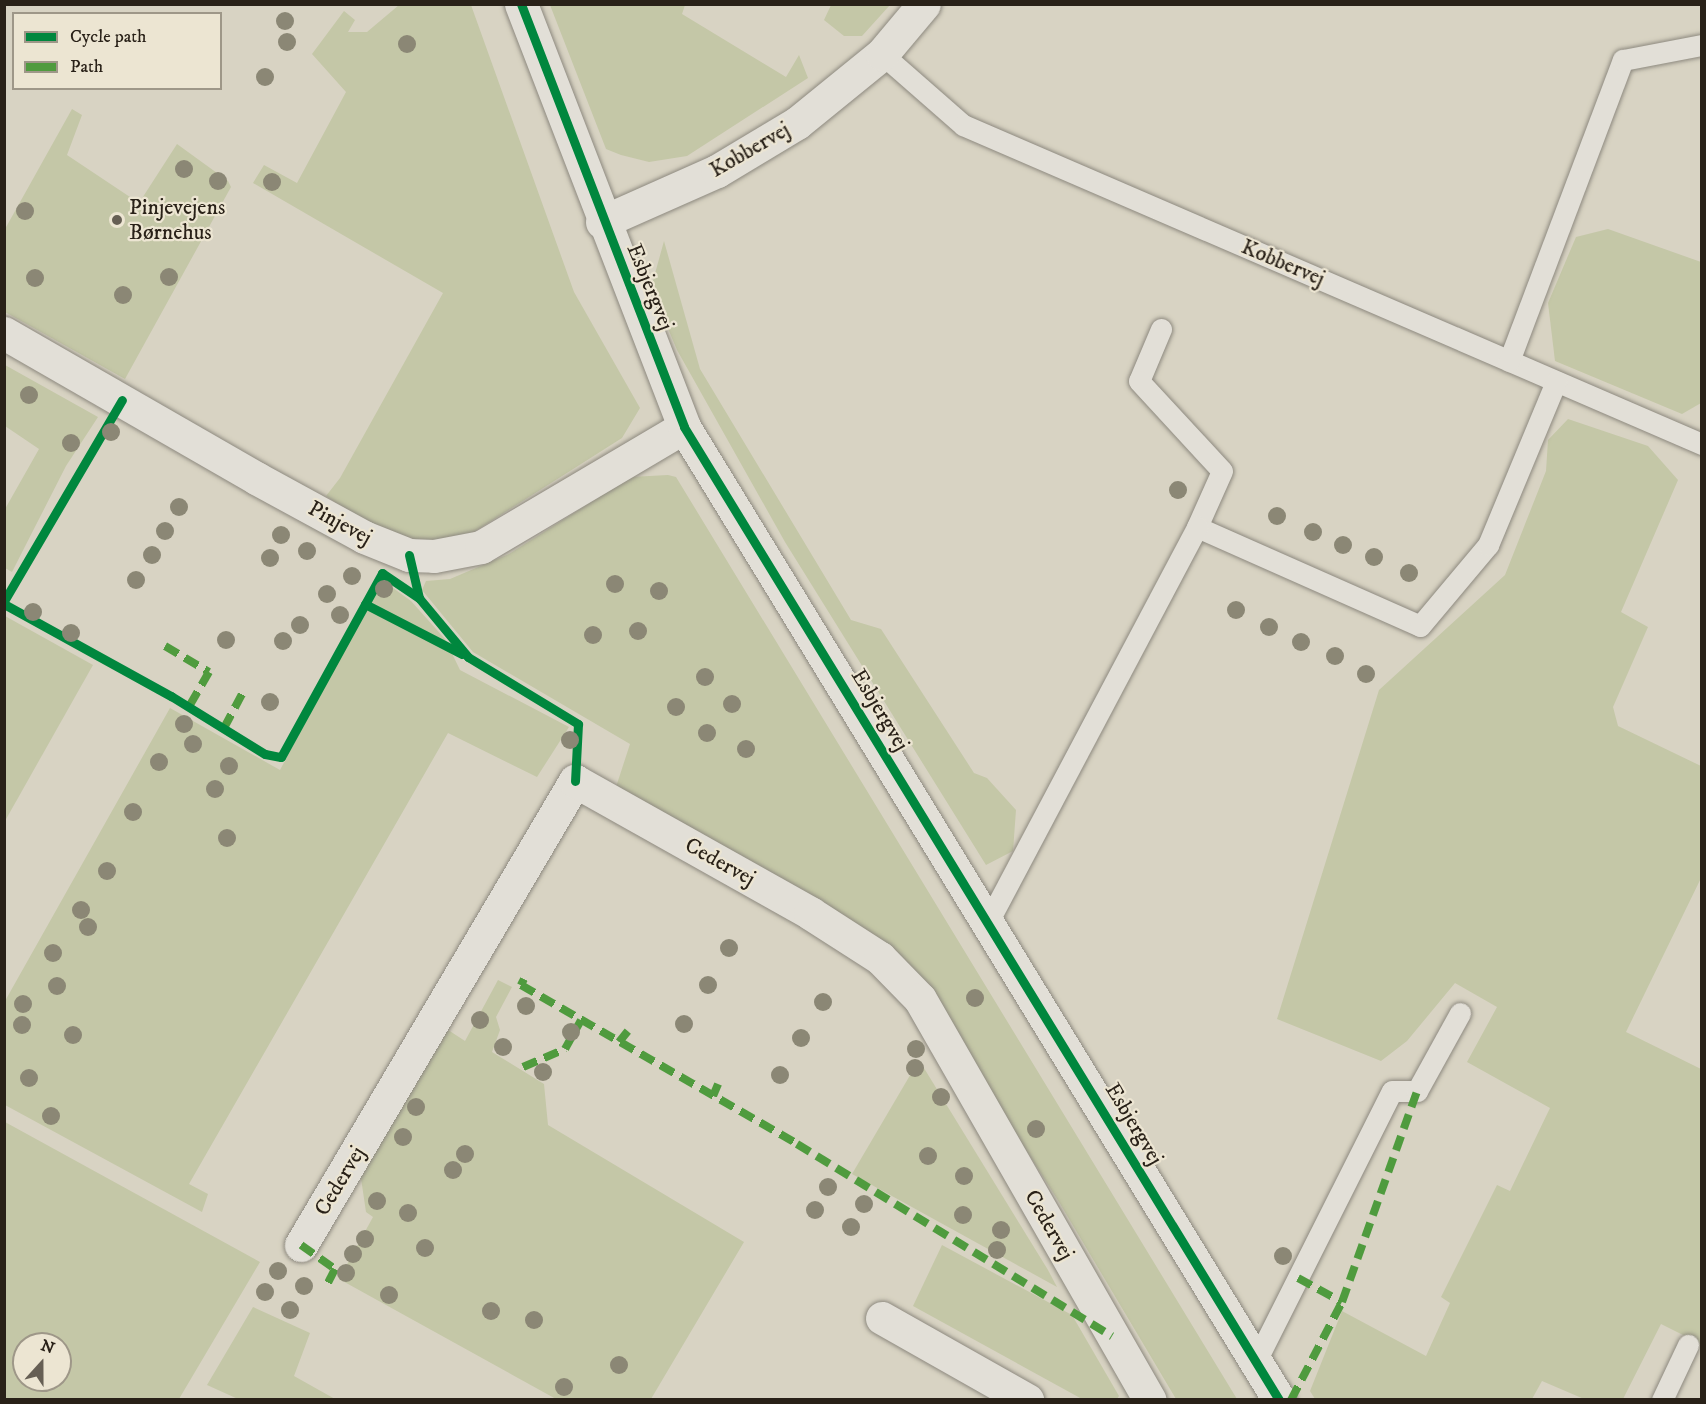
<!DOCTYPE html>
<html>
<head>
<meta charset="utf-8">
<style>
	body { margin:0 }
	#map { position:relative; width:1706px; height:1404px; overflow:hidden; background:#d8d3c3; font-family:"IM FELL DW Pica",serif }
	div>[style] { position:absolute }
	.green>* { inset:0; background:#c4c7a7 }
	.roads { filter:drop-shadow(0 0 2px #8d897f) drop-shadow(0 0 2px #8d897f) }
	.lane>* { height:21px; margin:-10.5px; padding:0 10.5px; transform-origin:10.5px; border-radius:10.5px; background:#e2dfd7 }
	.street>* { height:33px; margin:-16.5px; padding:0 16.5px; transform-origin:16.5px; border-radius:16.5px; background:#e2dfd7 }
	.secondary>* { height:33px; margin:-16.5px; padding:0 16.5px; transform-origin:16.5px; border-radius:16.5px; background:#e2dfd7 }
	.quiet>* { height:8px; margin-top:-4px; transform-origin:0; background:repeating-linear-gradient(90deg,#4f9b3e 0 15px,transparent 0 23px) }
	.cycleway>* { height:9px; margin:-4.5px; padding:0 4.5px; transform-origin:4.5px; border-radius:4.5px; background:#00873e }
	.trees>* { width:18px; height:18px; margin:-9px; border-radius:50%; background:#8b8775 }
	.dots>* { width:16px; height:16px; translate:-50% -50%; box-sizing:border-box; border:3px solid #ece5d2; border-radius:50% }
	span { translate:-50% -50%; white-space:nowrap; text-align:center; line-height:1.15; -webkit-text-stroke:4.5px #ece5d2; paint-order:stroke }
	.street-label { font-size:22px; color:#292118 }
	.poi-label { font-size:22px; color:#292118 }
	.left { translate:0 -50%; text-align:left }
	.frame { position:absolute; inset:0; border:6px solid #292118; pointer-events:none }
	.legend { position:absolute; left:12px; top:12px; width:210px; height:78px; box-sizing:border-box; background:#ece5d2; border:2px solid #9e9788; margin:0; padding:8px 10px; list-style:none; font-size:18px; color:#292118 }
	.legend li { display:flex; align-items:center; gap:12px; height:30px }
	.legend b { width:30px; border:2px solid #9e9788 }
	.north { position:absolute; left:12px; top:1332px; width:60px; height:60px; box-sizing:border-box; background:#ece5d2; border:2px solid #9e9788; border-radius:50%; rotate:21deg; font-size:16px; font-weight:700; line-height:24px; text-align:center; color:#292118 }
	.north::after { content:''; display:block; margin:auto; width:21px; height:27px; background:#665f54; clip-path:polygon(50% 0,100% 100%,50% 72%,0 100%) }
</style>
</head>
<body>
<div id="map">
	<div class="green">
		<i style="clip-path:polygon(399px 5px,471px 5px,574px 292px,640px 408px,622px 438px,466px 537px,422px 544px,363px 521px,326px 496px,340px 478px,443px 293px,253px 183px,264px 165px,297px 183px,346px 92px,312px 54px,344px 11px,355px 20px,348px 32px,367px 32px)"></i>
		<i style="clip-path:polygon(550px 5px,685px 5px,682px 14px,786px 77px,799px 55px,808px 78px,687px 156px,649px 162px,621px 155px,606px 149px)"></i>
		<i style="clip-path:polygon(831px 5px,831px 4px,890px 5px,862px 36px,844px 36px,824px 20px)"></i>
		<i style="clip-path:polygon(72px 109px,82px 115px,67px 155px,139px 203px,177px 144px,228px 181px,231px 187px,125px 379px,5px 312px,5px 229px)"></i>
		<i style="clip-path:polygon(1608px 229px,1701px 262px,1701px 403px,1682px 414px,1555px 361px,1548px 303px,1576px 237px)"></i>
		<i style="clip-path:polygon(664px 241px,700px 369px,851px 620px,881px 629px,974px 773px,987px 778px,1016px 810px,1013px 851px,986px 865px,785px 542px,677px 350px,651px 288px)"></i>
		<i style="clip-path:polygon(5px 365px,98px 417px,66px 466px,12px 572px,5px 568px,5px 509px,39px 449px,5px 426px)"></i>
		<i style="clip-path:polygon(1568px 419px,1648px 446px,1678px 480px,1621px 612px,1648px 627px,1613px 707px,1618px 726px,1701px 766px,1702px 876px,1626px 1032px,1701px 1069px,1701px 1344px,1661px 1324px,1623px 1399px,1584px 1399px,1542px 1381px,1532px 1399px,1315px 1399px,1310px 1391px,1342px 1311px,1426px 1356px,1450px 1303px,1441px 1297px,1497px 1185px,1510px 1191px,1550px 1108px,1467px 1062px,1497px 1007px,1455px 983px,1407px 1041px,1381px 1061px,1277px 1019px,1379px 690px,1505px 575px,1546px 471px,1548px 440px)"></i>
		<i style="clip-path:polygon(668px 475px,676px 477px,1237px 1399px,1176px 1399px,1059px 1202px,917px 978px,616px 787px,630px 744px,473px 652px,422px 590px,426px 581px,450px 579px,509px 554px,631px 477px)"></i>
		<i style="clip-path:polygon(382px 580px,411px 601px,445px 639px,460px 670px,569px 727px,537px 777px,448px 733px,189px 1184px,208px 1194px,202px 1212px,5px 1105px,5px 1001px,170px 708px,280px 770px)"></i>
		<i style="clip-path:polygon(5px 616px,93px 665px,5px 821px,4px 617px)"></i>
		<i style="clip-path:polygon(498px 980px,512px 987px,496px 1017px,500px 1030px,492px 1052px,544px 1084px,548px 1125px,744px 1242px,651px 1399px,556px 1399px,339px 1279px,373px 1217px,366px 1212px,359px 1165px,439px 1024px,465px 1041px)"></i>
		<i style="clip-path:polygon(919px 1060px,1048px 1270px,1057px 1287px,852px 1174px)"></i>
		<i style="clip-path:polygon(evenodd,5px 1122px,260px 1262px,179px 1399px,5px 1399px,5px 1122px,24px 1344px,60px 1344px,60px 1380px,24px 1380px,24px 1344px)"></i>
		<i style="clip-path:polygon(942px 1245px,1072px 1315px,1119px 1396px,1117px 1399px,1082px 1399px,913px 1306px)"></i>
		<i style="clip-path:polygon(253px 1307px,310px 1333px,294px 1376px,335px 1399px,238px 1399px,207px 1385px)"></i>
	</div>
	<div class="roads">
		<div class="lane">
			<i style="left:882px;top:54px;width:108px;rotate:41.2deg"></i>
			<i style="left:963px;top:125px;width:805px;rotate:23.35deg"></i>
			<i style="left:1161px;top:329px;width:56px;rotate:112.9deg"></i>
			<i style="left:1139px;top:381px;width:122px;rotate:47.3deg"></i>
			<i style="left:1222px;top:471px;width:61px;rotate:114.1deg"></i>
			<i style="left:1197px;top:527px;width:244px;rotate:23.9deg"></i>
			<i style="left:1420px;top:626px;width:106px;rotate:-50deg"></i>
			<i style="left:1488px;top:545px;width:177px;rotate:-67.4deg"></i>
			<i style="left:1509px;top:361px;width:322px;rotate:-69.3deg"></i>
			<i style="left:1623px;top:60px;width:80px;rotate:-10.8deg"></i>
			<i style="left:988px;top:922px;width:447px;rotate:-62.1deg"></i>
			<i style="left:1256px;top:1361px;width:302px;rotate:-63.3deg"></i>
			<i style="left:1392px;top:1091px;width:25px"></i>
			<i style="left:1417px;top:1091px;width:89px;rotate:-61.1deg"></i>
			<i style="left:1662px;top:1400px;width:61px;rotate:-64.7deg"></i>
		</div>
		<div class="street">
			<i style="left:4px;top:333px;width:291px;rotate:29.9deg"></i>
			<i style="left:256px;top:478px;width:123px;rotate:28.6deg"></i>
			<i style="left:364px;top:537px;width:48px;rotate:21.8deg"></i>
			<i style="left:409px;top:555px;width:25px;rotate:2deg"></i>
			<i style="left:434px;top:556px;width:48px;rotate:-10.8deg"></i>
			<i style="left:481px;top:547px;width:236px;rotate:-30.6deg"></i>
			<i style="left:301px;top:1245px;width:539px;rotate:-59.44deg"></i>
			<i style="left:575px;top:781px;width:270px;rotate:29.3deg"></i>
			<i style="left:810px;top:913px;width:83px;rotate:32.7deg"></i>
			<i style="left:880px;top:958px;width:57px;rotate:45.7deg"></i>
			<i style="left:920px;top:999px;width:462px;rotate:60.2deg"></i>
			<i style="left:882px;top:1318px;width:167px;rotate:29.5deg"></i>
		</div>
		<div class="secondary">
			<i style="left:521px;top:4px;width:453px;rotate:68.9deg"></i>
			<i style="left:684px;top:427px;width:1141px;rotate:58.55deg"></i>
			<i style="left:602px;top:222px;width:126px;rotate:-23.9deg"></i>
			<i style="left:717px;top:171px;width:93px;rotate:-31deg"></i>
			<i style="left:797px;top:123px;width:109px;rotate:-39.1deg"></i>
			<i style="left:882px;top:54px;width:65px;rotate:-50deg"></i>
		</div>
	</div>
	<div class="quiet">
		<i style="left:165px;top:646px;width:51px;rotate:30.6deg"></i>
		<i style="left:209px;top:672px;width:39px;rotate:120deg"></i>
		<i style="left:224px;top:728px;width:40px;rotate:-62deg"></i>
		<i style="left:524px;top:979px;width:7px;rotate:117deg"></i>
		<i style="left:521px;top:985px;width:319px;rotate:29.9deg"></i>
		<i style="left:797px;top:1144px;width:369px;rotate:31.4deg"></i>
		<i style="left:619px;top:1042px;width:14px;rotate:-51deg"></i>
		<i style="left:523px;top:1067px;width:46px;rotate:-23.2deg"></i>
		<i style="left:565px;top:1049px;width:33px;rotate:-61deg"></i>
		<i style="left:713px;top:1096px;width:13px;rotate:-67deg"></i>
		<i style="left:301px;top:1245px;width:42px;rotate:35.2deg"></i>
		<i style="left:335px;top:1269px;width:18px;rotate:117deg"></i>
		<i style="left:1298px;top:1278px;width:50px;rotate:28.6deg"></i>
		<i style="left:1291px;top:1400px;width:110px;rotate:-62.5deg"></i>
		<i style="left:1342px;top:1302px;width:224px;rotate:-70.4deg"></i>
	</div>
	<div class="cycleway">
		<i style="left:521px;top:4px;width:453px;rotate:68.9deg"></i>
		<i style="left:684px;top:427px;width:1141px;rotate:58.55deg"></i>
		<i style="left:409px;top:555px;width:44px;rotate:76.9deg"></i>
		<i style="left:419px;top:598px;width:77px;rotate:50.3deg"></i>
		<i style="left:468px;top:657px;width:129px;rotate:31.3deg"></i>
		<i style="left:578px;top:724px;width:57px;rotate:93deg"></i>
		<i style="left:4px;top:601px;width:233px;rotate:-59.6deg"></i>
		<i style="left:4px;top:604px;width:191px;rotate:28.9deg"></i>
		<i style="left:171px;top:696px;width:110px;rotate:31.7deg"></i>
		<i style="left:265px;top:754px;width:16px;rotate:11deg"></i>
		<i style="left:281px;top:757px;width:210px;rotate:-61.2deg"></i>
		<i style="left:382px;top:573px;width:45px;rotate:34deg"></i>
		<i style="left:365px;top:604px;width:109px;rotate:27.3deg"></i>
	</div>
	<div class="trees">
		<i style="left:285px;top:21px"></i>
		<i style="left:287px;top:42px"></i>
		<i style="left:407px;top:44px"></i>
		<i style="left:265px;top:77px"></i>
		<i style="left:184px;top:169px"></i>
		<i style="left:218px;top:181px"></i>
		<i style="left:272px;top:182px"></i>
		<i style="left:25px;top:211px"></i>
		<i style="left:169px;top:277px"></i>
		<i style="left:35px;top:278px"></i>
		<i style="left:123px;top:295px"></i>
		<i style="left:29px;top:395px"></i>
		<i style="left:111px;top:432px"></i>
		<i style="left:71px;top:443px"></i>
		<i style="left:1178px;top:490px"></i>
		<i style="left:179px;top:507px"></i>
		<i style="left:1277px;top:516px"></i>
		<i style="left:165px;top:531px"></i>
		<i style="left:1313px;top:532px"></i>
		<i style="left:281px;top:535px"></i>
		<i style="left:1343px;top:545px"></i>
		<i style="left:307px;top:551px"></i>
		<i style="left:152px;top:555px"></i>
		<i style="left:1374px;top:557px"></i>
		<i style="left:270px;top:558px"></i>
		<i style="left:1409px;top:573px"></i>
		<i style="left:352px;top:576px"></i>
		<i style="left:136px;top:580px"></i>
		<i style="left:615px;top:584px"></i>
		<i style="left:384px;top:589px"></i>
		<i style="left:659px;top:591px"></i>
		<i style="left:327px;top:594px"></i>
		<i style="left:1236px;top:610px"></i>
		<i style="left:33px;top:612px"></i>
		<i style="left:340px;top:615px"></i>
		<i style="left:300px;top:625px"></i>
		<i style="left:1269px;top:627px"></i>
		<i style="left:638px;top:631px"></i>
		<i style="left:71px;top:633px"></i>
		<i style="left:593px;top:635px"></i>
		<i style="left:226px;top:640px"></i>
		<i style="left:283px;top:641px"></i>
		<i style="left:1301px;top:642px"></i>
		<i style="left:1335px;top:656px"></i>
		<i style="left:1366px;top:674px"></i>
		<i style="left:705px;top:677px"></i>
		<i style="left:270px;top:702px"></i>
		<i style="left:732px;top:704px"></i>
		<i style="left:676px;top:707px"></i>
		<i style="left:184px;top:724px"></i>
		<i style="left:707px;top:733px"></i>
		<i style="left:570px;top:740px"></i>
		<i style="left:193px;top:744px"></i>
		<i style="left:746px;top:749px"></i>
		<i style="left:159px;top:762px"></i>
		<i style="left:229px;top:766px"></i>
		<i style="left:215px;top:789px"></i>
		<i style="left:133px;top:812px"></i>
		<i style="left:227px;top:838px"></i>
		<i style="left:107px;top:871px"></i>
		<i style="left:81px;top:910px"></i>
		<i style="left:88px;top:927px"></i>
		<i style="left:729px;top:948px"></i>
		<i style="left:53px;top:953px"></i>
		<i style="left:708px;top:985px"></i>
		<i style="left:57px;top:986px"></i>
		<i style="left:975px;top:998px"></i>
		<i style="left:823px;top:1002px"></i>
		<i style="left:23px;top:1004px"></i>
		<i style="left:526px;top:1006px"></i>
		<i style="left:480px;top:1020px"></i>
		<i style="left:684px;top:1024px"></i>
		<i style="left:22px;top:1025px"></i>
		<i style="left:571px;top:1032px"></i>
		<i style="left:73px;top:1035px"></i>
		<i style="left:801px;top:1038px"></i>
		<i style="left:503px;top:1047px"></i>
		<i style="left:916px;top:1049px"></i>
		<i style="left:915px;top:1068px"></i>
		<i style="left:543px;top:1072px"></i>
		<i style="left:780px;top:1075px"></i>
		<i style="left:29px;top:1078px"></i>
		<i style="left:941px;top:1097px"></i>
		<i style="left:416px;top:1107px"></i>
		<i style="left:51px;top:1116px"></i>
		<i style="left:1036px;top:1129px"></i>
		<i style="left:403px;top:1137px"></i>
		<i style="left:465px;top:1154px"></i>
		<i style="left:928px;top:1156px"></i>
		<i style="left:453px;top:1170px"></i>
		<i style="left:964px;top:1176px"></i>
		<i style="left:828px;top:1187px"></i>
		<i style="left:377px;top:1201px"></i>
		<i style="left:864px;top:1204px"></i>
		<i style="left:815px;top:1210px"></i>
		<i style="left:408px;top:1213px"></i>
		<i style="left:963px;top:1215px"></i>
		<i style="left:851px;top:1227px"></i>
		<i style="left:1001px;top:1230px"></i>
		<i style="left:365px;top:1239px"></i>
		<i style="left:425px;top:1248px"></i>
		<i style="left:997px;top:1250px"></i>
		<i style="left:353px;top:1254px"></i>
		<i style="left:1283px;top:1256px"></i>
		<i style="left:278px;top:1271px"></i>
		<i style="left:346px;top:1273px"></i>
		<i style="left:304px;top:1286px"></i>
		<i style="left:265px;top:1292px"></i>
		<i style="left:389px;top:1295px"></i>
		<i style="left:290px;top:1310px"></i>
		<i style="left:491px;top:1311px"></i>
		<i style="left:534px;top:1320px"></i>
		<i style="left:619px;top:1365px"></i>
		<i style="left:564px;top:1387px"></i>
	</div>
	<div class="dots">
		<i style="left:117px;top:220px;background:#665f54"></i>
	</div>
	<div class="street-label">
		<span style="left:750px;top:150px;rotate:-30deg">Kobbervej</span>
		<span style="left:1283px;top:263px;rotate:23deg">Kobbervej</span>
		<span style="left:650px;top:287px;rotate:68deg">Esbjergvej</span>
		<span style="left:340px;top:523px;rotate:28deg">Pinjevej</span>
		<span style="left:880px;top:710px;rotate:59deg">Esbjergvej</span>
		<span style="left:720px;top:862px;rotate:29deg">Cedervej</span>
		<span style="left:1134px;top:1124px;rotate:59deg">Esbjergvej</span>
		<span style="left:340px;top:1181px;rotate:-59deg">Cedervej</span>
		<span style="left:1049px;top:1225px;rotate:60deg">Cedervej</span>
	</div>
	<div class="poi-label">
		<span class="left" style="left:129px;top:220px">Pinjevejens<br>Børnehus</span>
	</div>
	<div class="frame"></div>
	<ul class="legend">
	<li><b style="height:8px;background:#00873e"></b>Cycle path</li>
	<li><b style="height:8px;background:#4f9b3e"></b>Path</li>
	</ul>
	<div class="north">N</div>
</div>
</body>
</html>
